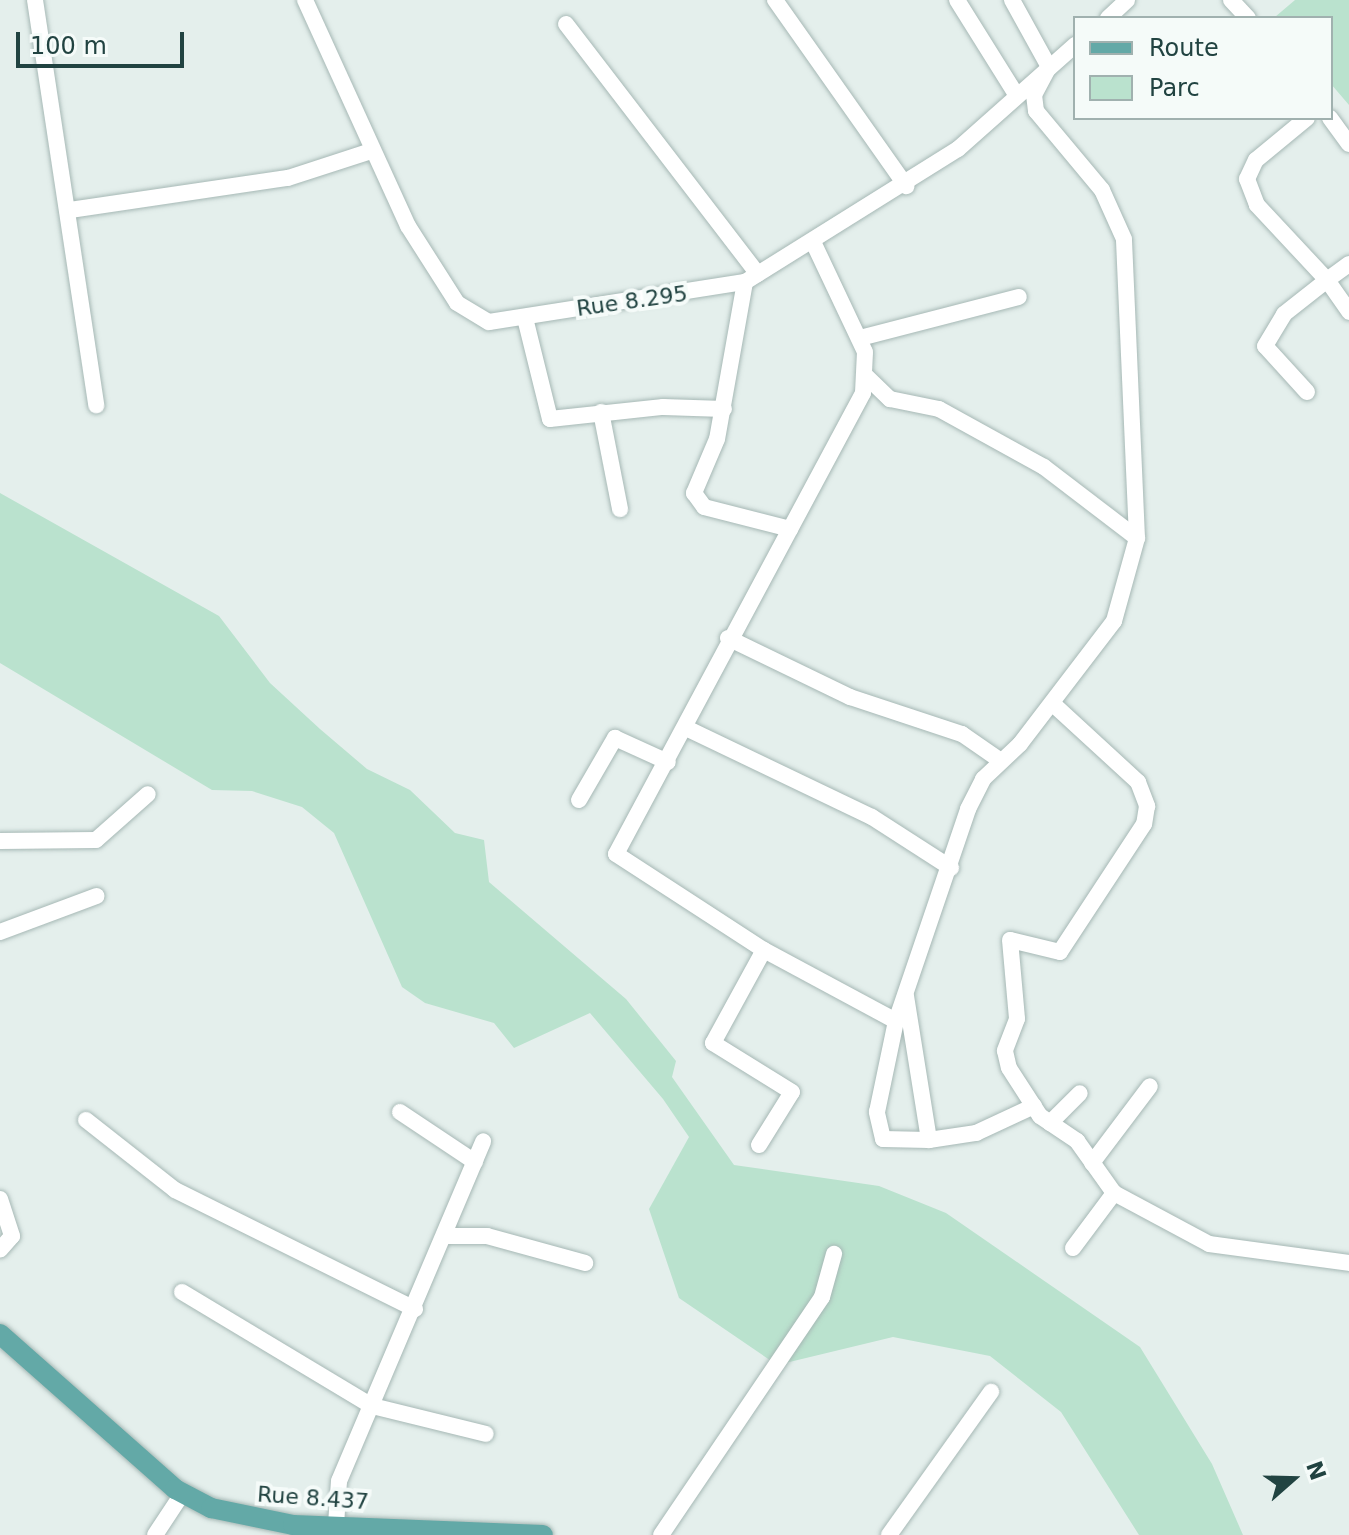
<!DOCTYPE html>
<html>
<head>
<meta charset="utf-8">
<style>
	body { margin:0 }
	#map { position:relative; width:1349px; height:1535px; overflow:hidden; background:#e4efec; font-family:"DejaVu Sans",sans-serif }
	div>[style] { position:absolute }
	.green>* { inset:0; background:#bae2ce }
	.roads { filter:drop-shadow(0 0 2px #a6b8b5) drop-shadow(0 0 2px #a6b8b5) }
	.minor>* { height:16px; margin:-8px; padding:0 8px; transform-origin:8px; border-radius:8px; background:#fff }
	.major>* { height:20px; margin:-10px; padding:0 10px; transform-origin:10px; border-radius:10px; background:#63a9a7 }
	span { translate:-50% -50%; white-space:nowrap; text-align:center; line-height:1.15; -webkit-text-stroke:8px #f5fbf9; paint-order:stroke }
	.street-label { font-size:22px; color:#214341 }
	.legend { position:absolute; left:1073px; top:16px; width:260px; height:104px; box-sizing:border-box; background:#f5fbf9; border:2px solid #a0b1af; margin:0; padding:10px 14px; list-style:none; font-size:24px; color:#214341 }
	.legend li { display:flex; align-items:center; gap:16px; height:40px }
	.legend b { width:40px; border:2px solid #a0b1af }
	.north { position:absolute; left:1253px; top:1439px; width:80px; height:80px; -webkit-text-stroke:6px #f5fbf9; paint-order:stroke; rotate:70deg; font-size:22px; font-weight:700; line-height:32px; text-align:center; color:#214341 }
	.north::after { content:''; display:block; margin:auto; width:28px; height:36px; background:#214341; clip-path:polygon(50% 0,100% 100%,50% 72%,0 100%) }
	.scale { position:absolute; left:16px; top:32px; width:168px; height:36px; box-sizing:border-box; border:4px solid #214341; border-top:0; padding-left:10px; font-size:24px; line-height:28px; white-space:nowrap; color:#214341; -webkit-text-stroke:6px #f5fbf9; paint-order:stroke }
</style>
</head>
<body>
<div id="map">
	<div class="green">
		<i style="clip-path:polygon(1295px 0,1349px 0,1349px 105px,1331px 84px,1331px 18px,1275px 17px)"></i>
		<i style="clip-path:polygon(0 493px,219px 616px,270px 683px,320px 729px,367px 769px,410px 790px,455px 833px,484px 840px,489px 882px,626px 999px,676px 1061px,672px 1077px,734px 1165px,879px 1186px,946px 1213px,1140px 1347px,1212px 1464px,1243px 1535px,1139px 1535px,1061px 1412px,990px 1356px,893px 1337px,777px 1365px,679px 1298px,649px 1209px,689px 1137px,663px 1099px,590px 1013px,514px 1048px,494px 1023px,425px 1003px,402px 987px,334px 833px,302px 807px,252px 791px,212px 790px,0 663px)"></i>
	</div>
	<div class="roads">
		<div class="minor">
			<i style="left:35px;top:0;width:410px;rotate:81.4deg"></i>
			<i style="left:305px;top:0;width:248px;rotate:65.5deg"></i>
			<i style="left:408px;top:226px;width:91px;rotate:57.5deg"></i>
			<i style="left:457px;top:303px;width:37px;rotate:31deg"></i>
			<i style="left:489px;top:322px;width:259px;rotate:-8.9deg"></i>
			<i style="left:745px;top:282px;width:251px;rotate:-32deg"></i>
			<i style="left:958px;top:149px;width:157px;rotate:-41.6deg"></i>
			<i style="left:775px;top:0;width:228px;rotate:54.8deg"></i>
			<i style="left:957px;top:0;width:113px;rotate:58deg"></i>
			<i style="left:1231px;top:0;width:25px;rotate:47deg"></i>
			<i style="left:1108px;top:18px;width:26px;rotate:-43deg"></i>
			<i style="left:566px;top:24px;width:315px;rotate:52.5deg"></i>
			<i style="left:1330px;top:118px;width:32px;rotate:54deg"></i>
			<i style="left:70px;top:210px;width:220px;rotate:-8.4deg"></i>
			<i style="left:288px;top:178px;width:87px;rotate:-18deg"></i>
			<i style="left:814px;top:244px;width:119px;rotate:64.7deg"></i>
			<i style="left:865px;top:352px;width:41px;rotate:92.8deg"></i>
			<i style="left:863px;top:393px;width:523px;rotate:118.18deg"></i>
			<i style="left:616px;top:854px;width:176px;rotate:33deg"></i>
			<i style="left:764px;top:950px;width:150px;rotate:28.3deg"></i>
			<i style="left:1349px;top:264px;width:27px;rotate:144deg"></i>
			<i style="left:1327px;top:280px;width:39px;rotate:55deg"></i>
			<i style="left:745px;top:282px;width:159px;rotate:100.1deg"></i>
			<i style="left:717px;top:439px;width:59px;rotate:113.1deg"></i>
			<i style="left:694px;top:493px;width:17px;rotate:54deg"></i>
			<i style="left:704px;top:507px;width:89px;rotate:14.3deg"></i>
			<i style="left:525px;top:318px;width:104px;rotate:76.1deg"></i>
			<i style="left:550px;top:419px;width:114px;rotate:-6.1deg"></i>
			<i style="left:663px;top:407px;width:61px;rotate:1.9deg"></i>
			<i style="left:860px;top:338px;width:164px;rotate:-14.5deg"></i>
			<i style="left:867px;top:377px;width:32px;rotate:44deg"></i>
			<i style="left:890px;top:399px;width:50px;rotate:11.5deg"></i>
			<i style="left:939px;top:409px;width:120px;rotate:28.9deg"></i>
			<i style="left:1044px;top:467px;width:117px;rotate:37.4deg"></i>
			<i style="left:1307px;top:392px;width:62px;rotate:-132.4deg"></i>
			<i style="left:1265px;top:346px;width:37px;rotate:-59deg"></i>
			<i style="left:1284px;top:314px;width:55px;rotate:-38.3deg"></i>
			<i style="left:1327px;top:280px;width:103px;rotate:-133deg"></i>
			<i style="left:1257px;top:205px;width:28px;rotate:-111deg"></i>
			<i style="left:1247px;top:179px;width:21px;rotate:-65deg"></i>
			<i style="left:1256px;top:160px;width:66px;rotate:-39.5deg"></i>
			<i style="left:601px;top:412px;width:99px;rotate:78.9deg"></i>
			<i style="left:728px;top:638px;width:136px;rotate:25.8deg"></i>
			<i style="left:850px;top:697px;width:118px;rotate:18.3deg"></i>
			<i style="left:962px;top:734px;width:47px;rotate:34.7deg"></i>
			<i style="left:1052px;top:703px;width:117px;rotate:42.6deg"></i>
			<i style="left:1138px;top:782px;width:26px;rotate:69deg"></i>
			<i style="left:1147px;top:806px;width:18px;rotate:99deg"></i>
			<i style="left:1144px;top:824px;width:153px;rotate:123.3deg"></i>
			<i style="left:1060px;top:952px;width:51px;rotate:-166.5deg"></i>
			<i style="left:1010px;top:940px;width:79px;rotate:84.9deg"></i>
			<i style="left:1017px;top:1019px;width:34px;rotate:111deg"></i>
			<i style="left:1005px;top:1051px;width:17px;rotate:77deg"></i>
			<i style="left:1009px;top:1068px;width:57px;rotate:57.1deg"></i>
			<i style="left:1040px;top:1116px;width:45px;rotate:34deg"></i>
			<i style="left:1077px;top:1141px;width:64px;rotate:54.6deg"></i>
			<i style="left:1114px;top:1193px;width:108px;rotate:28.2deg"></i>
			<i style="left:1209px;top:1244px;width:141px;rotate:7.7deg"></i>
			<i style="left:686px;top:728px;width:206px;rotate:25.6deg"></i>
			<i style="left:872px;top:817px;width:94px;rotate:32.8deg"></i>
			<i style="left:579px;top:800px;width:72px;rotate:-59.9deg"></i>
			<i style="left:615px;top:738px;width:58px;rotate:24.4deg"></i>
			<i style="left:0;top:841px;width:96px;rotate:-0.6deg"></i>
			<i style="left:96px;top:840px;width:69px;rotate:-41.5deg"></i>
			<i style="left:0;top:932px;width:103px;rotate:-20.4deg"></i>
			<i style="left:906px;top:996px;width:146px;rotate:80.9deg"></i>
			<i style="left:929px;top:1140px;width:48px;rotate:-8.5deg"></i>
			<i style="left:976px;top:1133px;width:64px;rotate:-25deg"></i>
			<i style="left:400px;top:1112px;width:90px;rotate:33.7deg"></i>
			<i style="left:86px;top:1120px;width:113px;rotate:38.2deg"></i>
			<i style="left:175px;top:1190px;width:268px;rotate:26.4deg"></i>
			<i style="left:1050px;top:1123px;width:42px;rotate:-45deg"></i>
			<i style="left:929px;top:1140px;width:46px;rotate:-178.8deg"></i>
			<i style="left:883px;top:1139px;width:28px;rotate:-103deg"></i>
			<i style="left:877px;top:1112px;width:93px;rotate:-78.2deg"></i>
			<i style="left:896px;top:1021px;width:224px;rotate:-71.2deg"></i>
			<i style="left:968px;top:809px;width:34px;rotate:-63deg"></i>
			<i style="left:983px;top:779px;width:51px;rotate:-43.4deg"></i>
			<i style="left:1020px;top:744px;width:155px;rotate:-52.6deg"></i>
			<i style="left:1114px;top:621px;width:86px;rotate:-74.5deg"></i>
			<i style="left:1137px;top:538px;width:299px;rotate:-92.5deg"></i>
			<i style="left:1124px;top:239px;width:54px;rotate:-114.2deg"></i>
			<i style="left:1102px;top:190px;width:103px;rotate:-129.9deg"></i>
			<i style="left:1036px;top:111px;width:16px;rotate:-97deg"></i>
			<i style="left:1034px;top:95px;width:32px;rotate:-62deg"></i>
			<i style="left:1049px;top:67px;width:77px;rotate:-118.9deg"></i>
			<i style="left:759px;top:1145px;width:62px;rotate:-58.1deg"></i>
			<i style="left:792px;top:1092px;width:93px;rotate:-148.2deg"></i>
			<i style="left:713px;top:1043px;width:106px;rotate:-61.3deg"></i>
			<i style="left:1092px;top:1163px;width:96px;rotate:-53deg"></i>
			<i style="left:0;top:1199px;width:39px;rotate:72deg"></i>
			<i style="left:12px;top:1236px;width:18px;rotate:131deg"></i>
			<i style="left:446px;top:1236px;width:41px"></i>
			<i style="left:487px;top:1236px;width:102px;rotate:15.4deg"></i>
			<i style="left:1073px;top:1248px;width:69px;rotate:-53.3deg"></i>
			<i style="left:182px;top:1292px;width:222px;rotate:31deg"></i>
			<i style="left:372px;top:1406px;width:117px;rotate:13.8deg"></i>
			<i style="left:336px;top:1525px;width:44px;rotate:-86.1deg"></i>
			<i style="left:339px;top:1481px;width:369px;rotate:-67deg"></i>
			<i style="left:155px;top:1535px;width:49px;rotate:-56.6deg"></i>
			<i style="left:661px;top:1535px;width:287px;rotate:-55.9deg"></i>
			<i style="left:822px;top:1297px;width:45px;rotate:-74.4deg"></i>
			<i style="left:889px;top:1535px;width:176px;rotate:-54.5deg"></i>
		</div>
		<div class="major">
			<i style="left:0;top:1334px;width:234px;rotate:41.5deg"></i>
			<i style="left:175px;top:1489px;width:41px;rotate:27.8deg"></i>
			<i style="left:211px;top:1508px;width:84px;rotate:11.7deg"></i>
			<i style="left:293px;top:1525px;width:250px;rotate:2.3deg"></i>
		</div>
	</div>
	<div class="street-label">
		<span style="left:632px;top:301px;rotate:-8deg">Rue 8.295</span>
		<span style="left:313px;top:1498px;rotate:4deg">Rue 8.437</span>
	</div>
	<ul class="legend">
	<li><b style="height:10px;background:#63a9a7"></b>Route</li>
	<li><b style="height:22px;background:#bae2ce"></b>Parc</li>
	</ul>
	<div class="north">N</div>
	<div class="scale">100 m</div>
</div>
</body>
</html>
